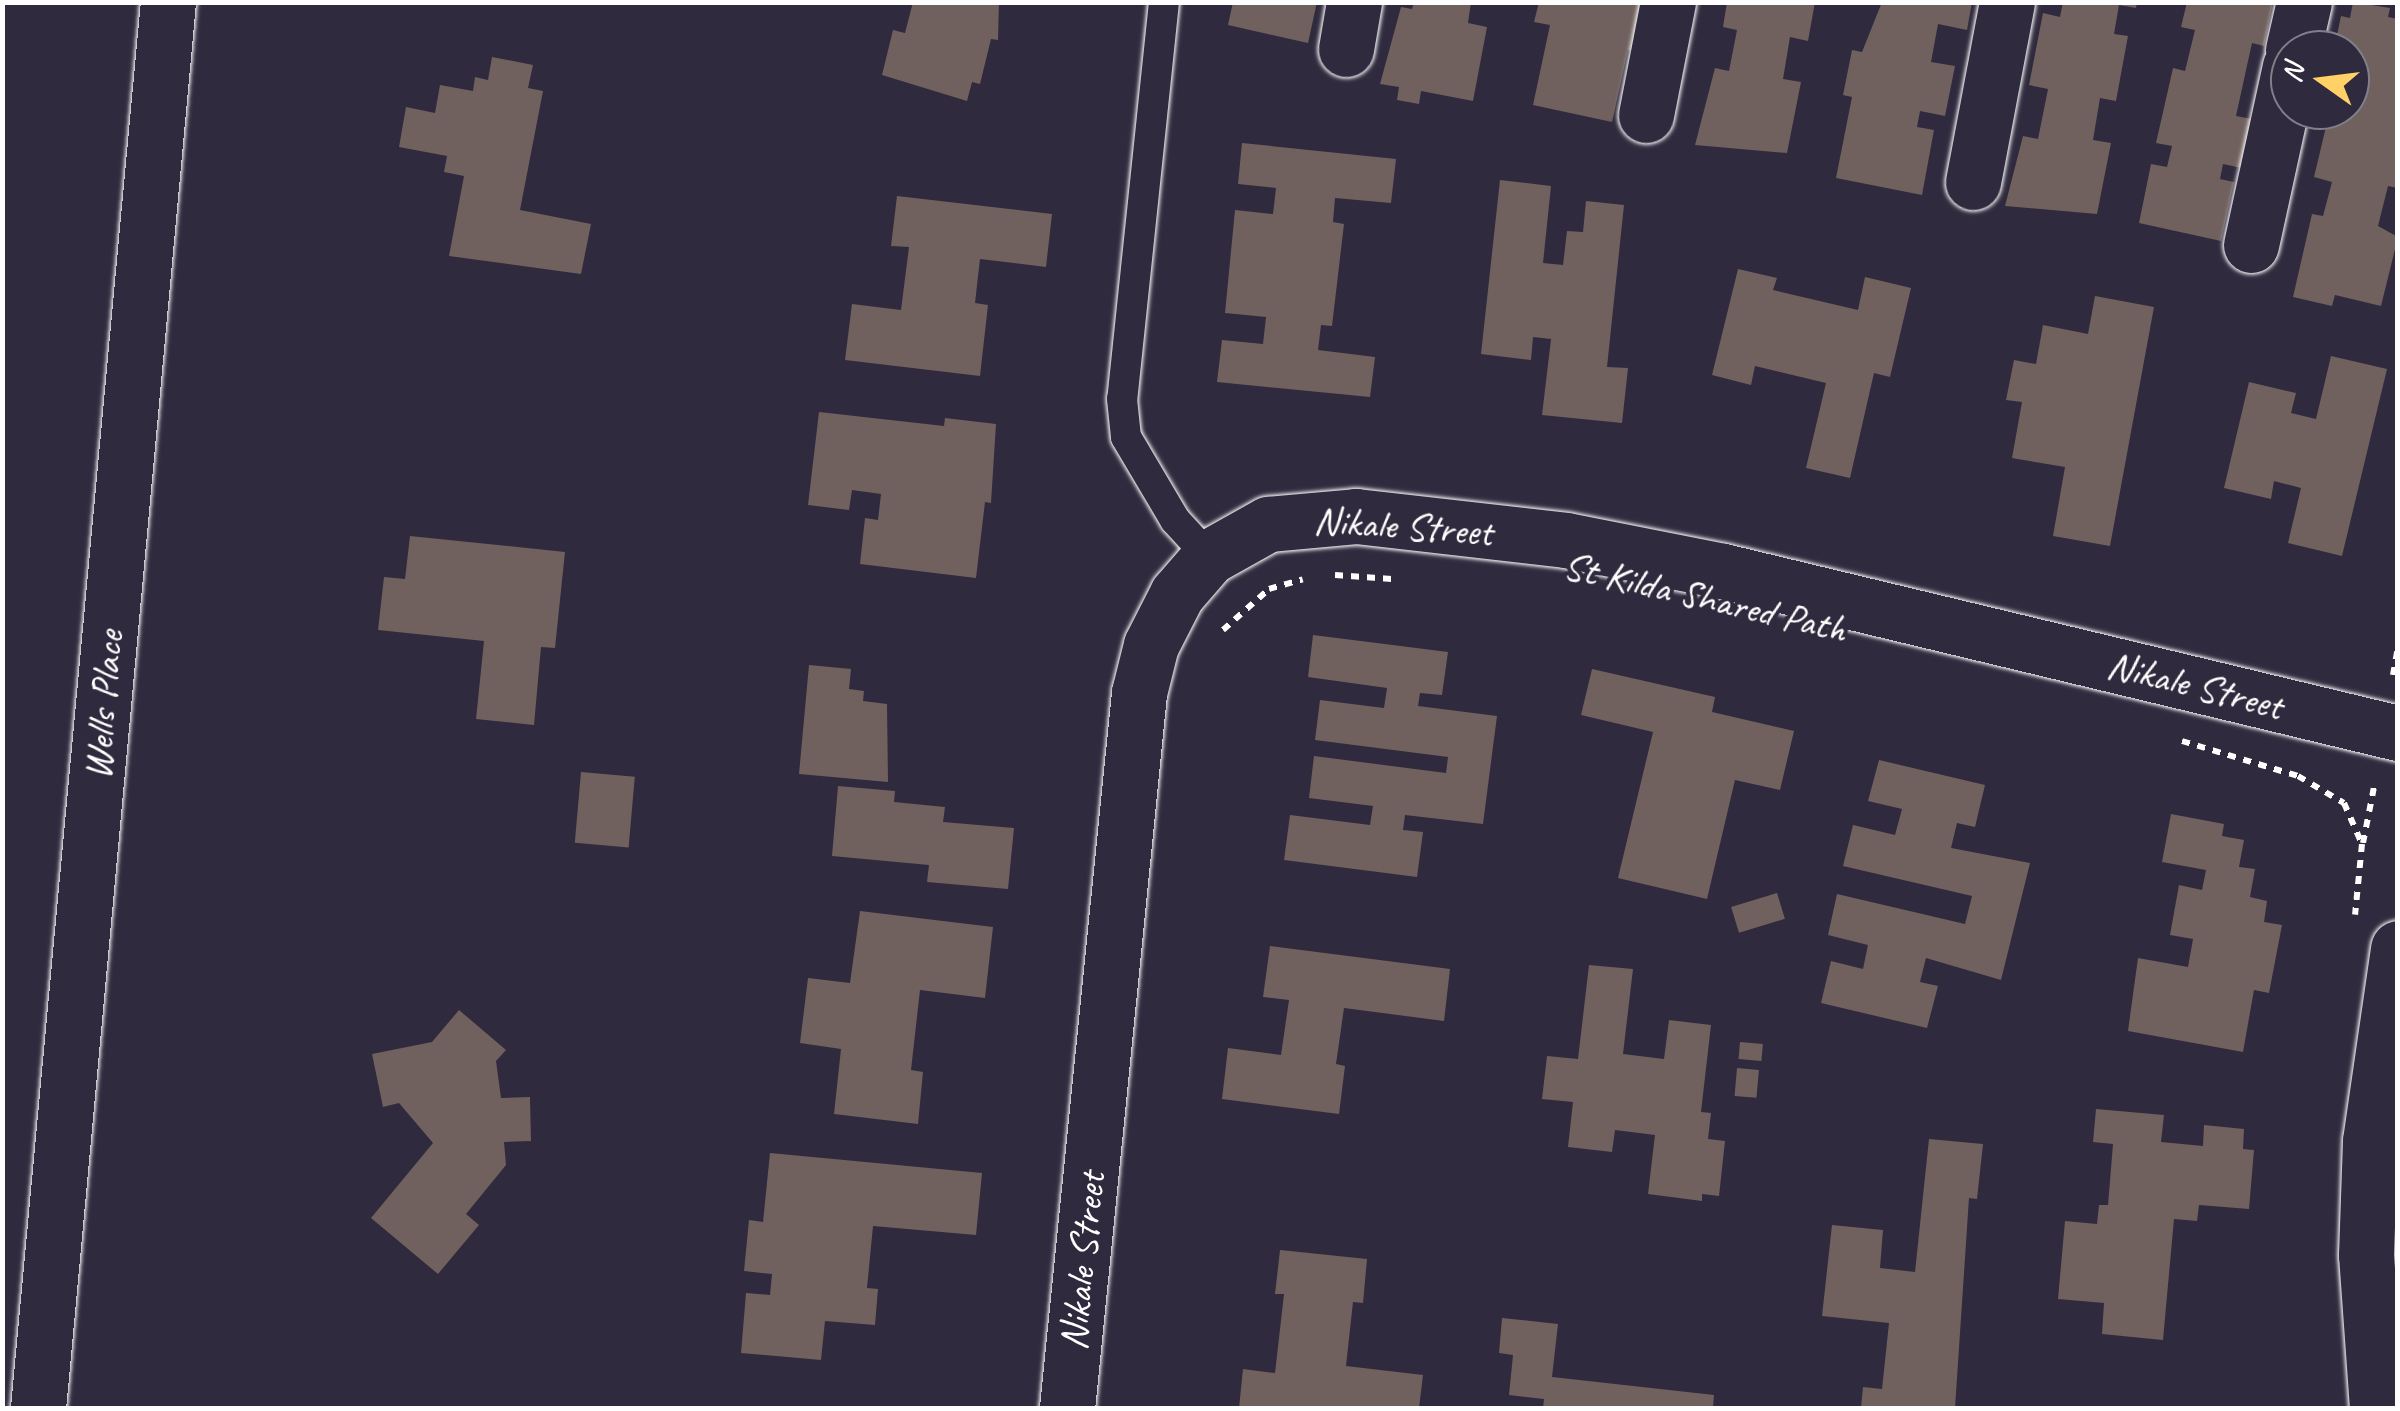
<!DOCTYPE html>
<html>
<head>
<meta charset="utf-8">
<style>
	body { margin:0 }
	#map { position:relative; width:2400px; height:1411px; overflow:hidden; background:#2f2a3d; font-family:Caveat,sans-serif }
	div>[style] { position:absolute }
	.building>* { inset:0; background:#70615e; transform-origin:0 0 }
	.path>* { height:6px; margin-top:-3px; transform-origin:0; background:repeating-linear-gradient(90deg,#fff 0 8px,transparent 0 16px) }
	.roads { filter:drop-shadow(0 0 2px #fff) drop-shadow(0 0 2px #fff) }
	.service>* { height:30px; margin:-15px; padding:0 15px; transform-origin:15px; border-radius:15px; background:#2f2a3d }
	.minor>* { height:55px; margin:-27.5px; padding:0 27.5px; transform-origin:27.5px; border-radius:27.5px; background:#2f2a3d }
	span { translate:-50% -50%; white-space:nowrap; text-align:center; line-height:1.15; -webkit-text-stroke:8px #2f2a3d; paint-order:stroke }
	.street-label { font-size:40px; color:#fff }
	.frame { position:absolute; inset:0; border:5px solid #fff; pointer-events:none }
	.north { position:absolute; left:2270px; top:30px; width:100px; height:100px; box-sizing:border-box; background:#2f2a3d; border:2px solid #827f8b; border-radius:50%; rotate:284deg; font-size:28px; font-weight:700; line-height:40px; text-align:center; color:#fff }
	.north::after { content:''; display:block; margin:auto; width:35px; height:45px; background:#ffd166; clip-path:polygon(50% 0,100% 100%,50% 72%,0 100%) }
</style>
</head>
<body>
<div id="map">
	<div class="building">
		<i style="clip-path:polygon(913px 2px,999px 2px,998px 40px,991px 39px,980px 84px,972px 82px,967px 101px,882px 75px,893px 30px,905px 33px)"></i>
		<i style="clip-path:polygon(1233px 2px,1317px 2px,1308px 43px,1228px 25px)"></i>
		<i style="clip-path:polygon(1414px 2px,1471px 2px,1468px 23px,1487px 27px,1473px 101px,1421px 91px,1419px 104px,1397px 100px,1399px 87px,1380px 84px,1401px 7px,1412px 9px)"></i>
		<i style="clip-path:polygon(1539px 2px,1648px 2px,1637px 52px,1628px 50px,1612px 122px,1533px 105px,1550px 25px,1534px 22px)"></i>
		<i style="clip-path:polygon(1727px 2px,1815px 2px,1808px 41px,1790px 37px,1783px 79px,1801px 82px,1787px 153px,1695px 145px,1715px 68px,1729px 71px,1737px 30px,1723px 27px)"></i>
		<i style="clip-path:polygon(1882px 2px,1972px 2px,1967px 30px,1938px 24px,1931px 62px,1955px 66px,1945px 116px,1920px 111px,1917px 127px,1934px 130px,1922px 195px,1836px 178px,1852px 97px,1843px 95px,1852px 50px,1862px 52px)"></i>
		<i style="clip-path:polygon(2063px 2px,2137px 2px,2136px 8px,2119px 5px,2114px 34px,2128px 36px,2116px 101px,2100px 98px,2093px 140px,2111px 143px,2097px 214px,2005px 206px,2023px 136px,2038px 139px,2048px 89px,2029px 85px,2043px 13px,2060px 17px)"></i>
		<i style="clip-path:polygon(2187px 2px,2273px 2px,2264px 46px,2252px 43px,2236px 116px,2257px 120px,2246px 169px,2223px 164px,2220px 179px,2234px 182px,2221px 241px,2139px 223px,2151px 164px,2167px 167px,2172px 146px,2156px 143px,2173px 68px,2185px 71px,2195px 30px,2181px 27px)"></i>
		<i style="clip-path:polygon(2353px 2px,2390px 8px,2388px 17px,2398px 19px,2398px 188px,2388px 186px,2378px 226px,2398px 237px,2381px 306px,2335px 295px,2332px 306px,2293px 297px,2312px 214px,2323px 216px,2332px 182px,2314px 177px,2330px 110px,2350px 110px,2350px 50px,2335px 45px,2341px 16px,2350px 18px)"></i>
		<i style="clip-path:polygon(492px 57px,533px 65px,528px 88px,543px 91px,520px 210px,591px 224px,581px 274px,449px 256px,464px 176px,444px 172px,447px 156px,399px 147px,406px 107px,435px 113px,440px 85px,473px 91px,475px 77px,488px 80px)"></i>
		<i style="clip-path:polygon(1242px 143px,1396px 159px,1391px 203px,1335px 198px,1333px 222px,1344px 224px,1332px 326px,1321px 325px,1318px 350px,1375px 357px,1370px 397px,1217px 382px,1222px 340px,1263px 344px,1266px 317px,1225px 313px,1235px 210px,1273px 214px,1276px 188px,1238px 184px)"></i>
		<i style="clip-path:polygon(1500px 180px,1551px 186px,1543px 263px,1563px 265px,1567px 231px,1583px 232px,1586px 201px,1624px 205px,1607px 367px,1628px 368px,1622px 423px,1542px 415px,1551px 339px,1533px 337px,1531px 360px,1481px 354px)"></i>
		<i style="clip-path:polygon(897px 196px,1052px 214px,1046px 267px,980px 259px,975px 303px,988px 305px,980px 376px,845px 360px,852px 304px,901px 310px,909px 247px,891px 246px)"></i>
		<i style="clip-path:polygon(1738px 269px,1777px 278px,1773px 290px,1858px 310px,1865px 277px,1911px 288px,1890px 377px,1874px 373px,1850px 478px,1806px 468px,1826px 383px,1755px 366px,1751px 385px,1712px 375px)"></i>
		<i style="clip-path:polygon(2095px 296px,2154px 307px,2110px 546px,2053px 536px,2065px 467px,2012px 458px,2022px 402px,2006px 400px,2014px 360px,2036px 364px,2043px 325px,2088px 334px)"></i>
		<i style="clip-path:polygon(2331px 356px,2387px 369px,2342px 556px,2288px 543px,2301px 488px,2274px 481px,2271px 499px,2224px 488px,2249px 382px,2296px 393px,2291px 413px,2316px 419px)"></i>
		<i style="clip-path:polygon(819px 412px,944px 426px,945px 418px,996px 424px,991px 503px,985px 502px,976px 578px,860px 564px,865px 518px,878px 520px,881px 494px,852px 490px,849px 510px,808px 505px)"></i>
		<i style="clip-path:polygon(410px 536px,565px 552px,555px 648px,541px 647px,534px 725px,476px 719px,484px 641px,378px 630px,384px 577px,405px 579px)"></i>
		<i style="clip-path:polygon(1313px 635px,1448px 652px,1442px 695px,1420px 693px,1418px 706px,1497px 716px,1483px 824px,1405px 815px,1403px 830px,1423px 832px,1417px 877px,1284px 860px,1290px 815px,1370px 825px,1373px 806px,1309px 798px,1314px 756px,1446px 773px,1448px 757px,1315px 740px,1320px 700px,1384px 708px,1387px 688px,1308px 677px)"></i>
		<i style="clip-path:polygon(809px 665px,851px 669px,849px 689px,864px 691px,863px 701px,887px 704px,888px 782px,799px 774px)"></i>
		<i style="clip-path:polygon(1592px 669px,1715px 697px,1712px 712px,1794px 731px,1780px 790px,1735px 780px,1707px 899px,1618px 878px,1653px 732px,1581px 715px)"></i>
		<i style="clip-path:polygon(1879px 760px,1985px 785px,1975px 827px,1957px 823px,1951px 848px,2030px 863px,2001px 980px,1926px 958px,1920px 982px,1938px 986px,1927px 1028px,1821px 1003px,1831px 961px,1863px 969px,1868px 945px,1828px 935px,1837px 894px,1965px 924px,1972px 896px,1843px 866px,1853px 825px,1895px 835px,1902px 809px,1868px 801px)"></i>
		<i style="left:581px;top:772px;width:54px;height:71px;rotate:5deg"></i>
		<i style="clip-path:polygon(838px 786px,895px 791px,894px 802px,945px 807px,943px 822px,1014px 828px,1008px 889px,927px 882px,929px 865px,832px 856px)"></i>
		<i style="clip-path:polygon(2171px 814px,2224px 824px,2222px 836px,2244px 840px,2239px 867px,2255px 869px,2250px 897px,2267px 901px,2264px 922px,2282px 925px,2269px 993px,2254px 990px,2243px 1052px,2128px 1031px,2138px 958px,2188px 967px,2193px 939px,2170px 935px,2179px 885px,2202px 890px,2206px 870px,2162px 862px)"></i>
		<i style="left:1777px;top:893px;width:27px;height:48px;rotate:73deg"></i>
		<i style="clip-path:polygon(860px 911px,993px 927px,985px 998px,920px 990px,911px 1070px,923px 1072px,918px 1124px,834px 1114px,841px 1049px,800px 1043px,808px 978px,850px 983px)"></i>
		<i style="clip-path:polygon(1270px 946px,1450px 969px,1444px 1021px,1344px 1008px,1336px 1064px,1345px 1066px,1339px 1114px,1222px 1099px,1228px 1048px,1281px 1055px,1289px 1000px,1263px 997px)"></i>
		<i style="clip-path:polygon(1589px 965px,1633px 969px,1623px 1054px,1664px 1059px,1669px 1020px,1711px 1025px,1701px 1112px,1711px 1113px,1708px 1139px,1725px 1141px,1719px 1196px,1702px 1194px,1702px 1201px,1648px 1194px,1655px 1135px,1615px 1130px,1612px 1152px,1568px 1147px,1573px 1102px,1542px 1099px,1547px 1056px,1578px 1059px)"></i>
		<i style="clip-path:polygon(459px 1010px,506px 1050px,496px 1061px,501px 1098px,530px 1097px,531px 1141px,504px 1142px,506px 1165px,466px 1214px,479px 1225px,438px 1274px,371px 1218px,433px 1143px,399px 1103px,383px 1107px,372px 1054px,432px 1042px)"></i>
		<i style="left:1740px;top:1042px;width:23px;height:17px;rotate:5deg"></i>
		<i style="left:1737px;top:1068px;width:22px;height:28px;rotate:5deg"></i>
		<i style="clip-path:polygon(2096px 1109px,2164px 1115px,2161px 1142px,2203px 1146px,2204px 1125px,2244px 1129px,2243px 1149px,2254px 1150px,2249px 1209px,2199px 1205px,2197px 1221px,2174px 1219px,2163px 1340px,2102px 1334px,2104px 1303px,2058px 1299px,2065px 1221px,2097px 1224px,2099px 1205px,2108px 1205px,2113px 1144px,2093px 1142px)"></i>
		<i style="clip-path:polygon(1929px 1139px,1983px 1144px,1977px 1199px,1969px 1198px,1955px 1408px,1861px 1408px,1863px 1387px,1882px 1389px,1889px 1323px,1822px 1316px,1832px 1225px,1883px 1230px,1880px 1268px,1915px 1272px)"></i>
		<i style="clip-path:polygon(770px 1153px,982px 1173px,976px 1235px,873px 1226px,867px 1288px,878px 1289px,875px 1325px,825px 1321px,821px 1360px,741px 1353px,746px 1293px,770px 1295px,772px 1274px,744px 1271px,749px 1220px,763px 1222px)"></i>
		<i style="clip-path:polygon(1280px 1250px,1367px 1259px,1363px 1303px,1353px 1302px,1346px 1366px,1423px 1375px,1419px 1408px,1239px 1408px,1243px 1369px,1275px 1373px,1284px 1294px,1275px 1294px)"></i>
		<i style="clip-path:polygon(1502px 1318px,1558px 1324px,1552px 1377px,1714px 1395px,1713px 1408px,1543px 1408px,1544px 1399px,1509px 1395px,1513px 1355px,1499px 1353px)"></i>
	</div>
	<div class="path">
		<i style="left:1335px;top:575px;width:57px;rotate:4deg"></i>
		<i style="left:1223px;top:630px;width:62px;rotate:-41.7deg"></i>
		<i style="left:1269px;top:589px;width:35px;rotate:-16deg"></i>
		<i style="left:2393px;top:675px;width:29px;rotate:-80deg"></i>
		<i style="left:2182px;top:741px;width:121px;rotate:16.8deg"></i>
		<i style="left:2298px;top:776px;width:53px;rotate:30.4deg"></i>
		<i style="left:2344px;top:803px;width:45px;rotate:66.3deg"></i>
		<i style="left:2362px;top:844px;width:71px;rotate:95.6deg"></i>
		<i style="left:2363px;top:843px;width:62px;rotate:-78.9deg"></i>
	</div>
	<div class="roads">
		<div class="service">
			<i style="left:1164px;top:2px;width:399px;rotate:96deg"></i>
			<i style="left:1122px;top:399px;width:38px;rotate:84deg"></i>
			<i style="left:1126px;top:437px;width:96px;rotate:59.4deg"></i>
			<i style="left:1175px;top:520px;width:50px;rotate:47.4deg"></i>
		</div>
		<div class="minor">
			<i style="left:1346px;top:49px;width:48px;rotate:-80.3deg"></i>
			<i style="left:2293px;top:50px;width:49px;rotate:-77.1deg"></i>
			<i style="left:1646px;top:115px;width:115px;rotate:-79deg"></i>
			<i style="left:1973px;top:182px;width:183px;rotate:-79.3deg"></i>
			<i style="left:2251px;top:245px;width:183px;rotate:-77.7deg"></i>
			<i style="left:38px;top:1408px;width:1412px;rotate:-84.72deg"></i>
			<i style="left:1067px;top:1408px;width:719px;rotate:-84.25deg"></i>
			<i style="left:1139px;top:693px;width:49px;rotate:-76deg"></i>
			<i style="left:1151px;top:645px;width:57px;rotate:-63deg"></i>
			<i style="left:1177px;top:594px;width:49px;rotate:-49.1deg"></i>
			<i style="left:1209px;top:557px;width:68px;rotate:-29.2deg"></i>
			<i style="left:1268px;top:524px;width:88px;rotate:-5.2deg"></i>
			<i style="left:1356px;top:516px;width:211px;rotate:6.5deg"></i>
			<i style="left:1566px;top:540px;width:160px;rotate:11.2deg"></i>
			<i style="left:1723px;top:571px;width:694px;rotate:13.5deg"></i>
			<i style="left:2377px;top:1408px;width:153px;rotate:-94.1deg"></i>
			<i style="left:2366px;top:1255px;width:114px;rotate:-88deg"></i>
			<i style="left:2370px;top:1141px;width:195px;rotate:-81.7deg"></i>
		</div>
	</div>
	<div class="street-label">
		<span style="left:1403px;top:526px;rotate:4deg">Nikale Street</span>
		<span style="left:1705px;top:597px;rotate:13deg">St Kilda Shared Path</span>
		<span style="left:2195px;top:685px;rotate:14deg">Nikale Street</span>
		<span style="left:103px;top:705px;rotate:-85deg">Wells Place</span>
		<span style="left:1082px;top:1261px;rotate:-84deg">Nikale Street</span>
	</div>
	<div class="frame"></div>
	<div class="north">N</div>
</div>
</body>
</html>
